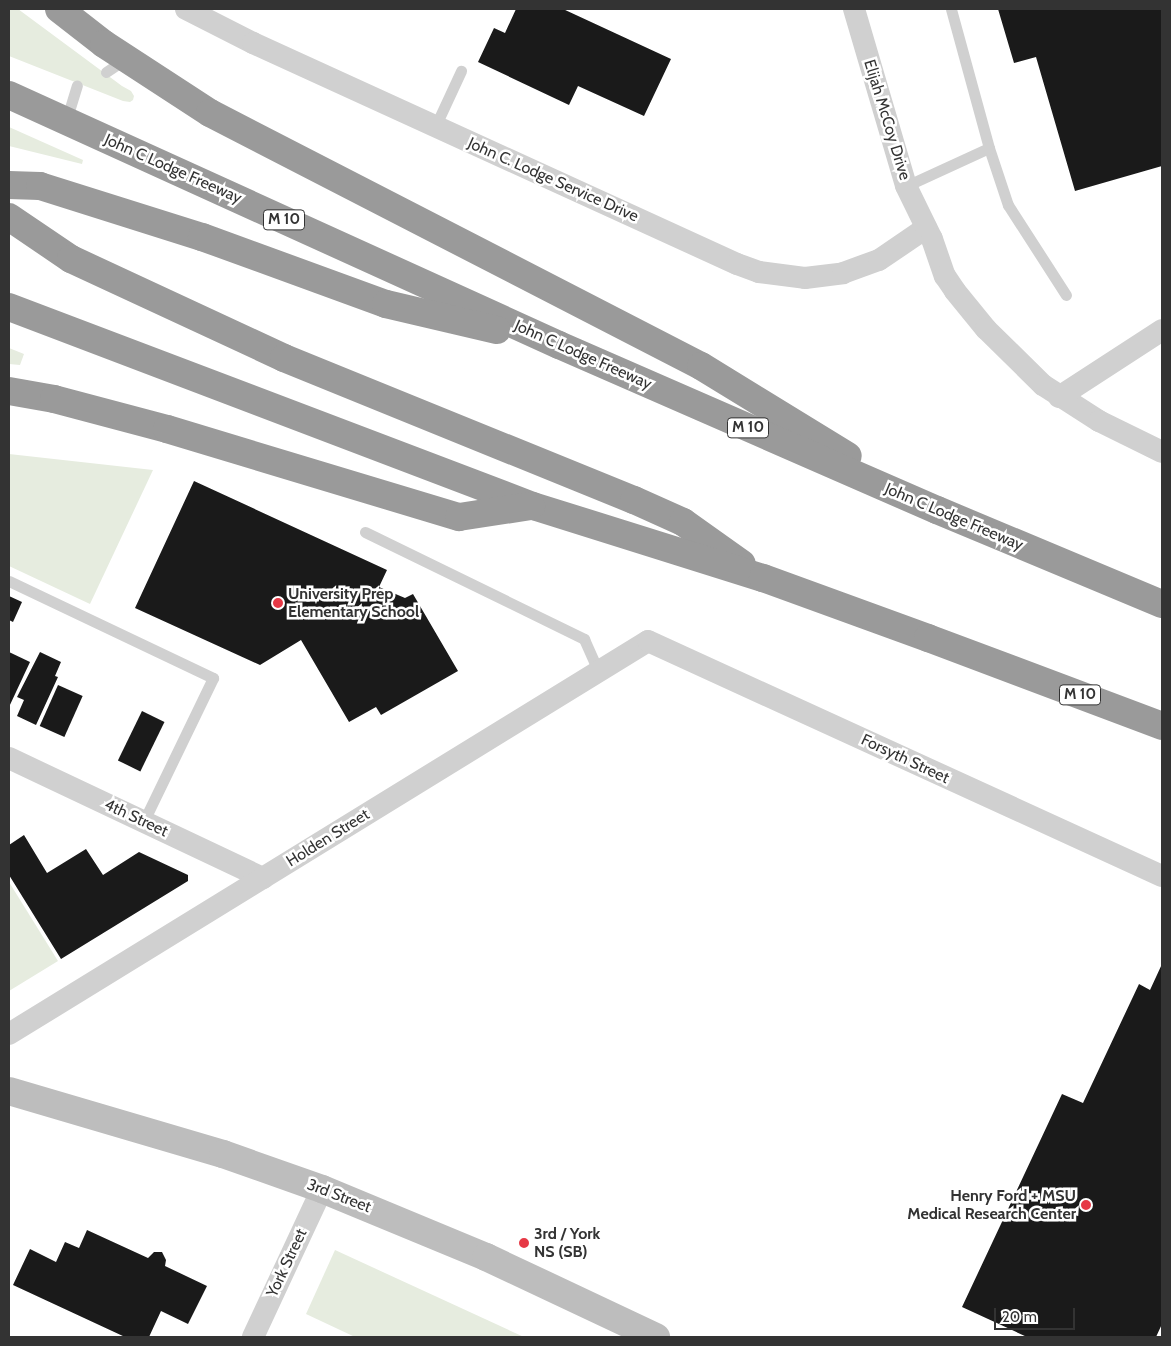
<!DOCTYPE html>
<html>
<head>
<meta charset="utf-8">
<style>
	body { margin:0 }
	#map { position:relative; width:1171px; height:1346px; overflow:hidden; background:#fff; font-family:Cabin,sans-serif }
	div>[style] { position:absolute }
	.green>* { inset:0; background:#e6ecdf }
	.building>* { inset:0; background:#1a1a1a; transform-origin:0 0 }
	.lane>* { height:11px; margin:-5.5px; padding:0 5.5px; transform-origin:5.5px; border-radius:5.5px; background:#d0d0d0 }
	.street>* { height:22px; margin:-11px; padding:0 11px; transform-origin:11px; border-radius:11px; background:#d0d0d0 }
	.secondary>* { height:28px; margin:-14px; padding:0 14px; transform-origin:14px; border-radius:14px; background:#bdbdbd }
	.highway>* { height:28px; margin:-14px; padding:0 14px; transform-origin:14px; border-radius:14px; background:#9a9a9a }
	.dots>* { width:14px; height:14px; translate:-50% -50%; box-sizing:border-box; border:2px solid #fff; border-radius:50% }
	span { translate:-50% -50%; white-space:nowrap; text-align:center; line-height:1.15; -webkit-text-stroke:5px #fff; paint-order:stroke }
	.shield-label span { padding:1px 4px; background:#fff; border:1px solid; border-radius:4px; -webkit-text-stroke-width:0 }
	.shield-label { font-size:15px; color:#333; font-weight:700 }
	.street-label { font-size:16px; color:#333 }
	.poi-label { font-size:16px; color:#333; font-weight:700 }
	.left { translate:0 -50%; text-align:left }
	.right { translate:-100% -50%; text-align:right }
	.frame { position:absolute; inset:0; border:10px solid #333; pointer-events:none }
	.scale { position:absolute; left:994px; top:1308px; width:81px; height:22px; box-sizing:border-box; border:2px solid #333; border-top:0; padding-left:6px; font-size:15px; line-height:18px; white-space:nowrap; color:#333; -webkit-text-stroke:4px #fff; paint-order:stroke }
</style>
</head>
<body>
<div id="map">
	<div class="green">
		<i style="clip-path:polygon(9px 9px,18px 9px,122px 86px,131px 91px,134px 96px,133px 100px,130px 102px,123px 101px,9px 56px)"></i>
		<i style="clip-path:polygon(9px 127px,83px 160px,82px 164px,9px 146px)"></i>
		<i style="clip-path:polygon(9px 348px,24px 354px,20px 365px,9px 364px)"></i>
		<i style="clip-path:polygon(9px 454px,153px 470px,90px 604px,9px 566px)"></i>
		<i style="clip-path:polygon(9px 882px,58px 961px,9px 991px)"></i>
		<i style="clip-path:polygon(335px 1250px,524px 1337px,355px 1337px,306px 1314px)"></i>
	</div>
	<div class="building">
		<i style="clip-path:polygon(516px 9px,563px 9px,671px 59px,644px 116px,578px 86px,569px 105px,478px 62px,494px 28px,505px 33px)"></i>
		<i style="clip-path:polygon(998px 9px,1162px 9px,1162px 166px,1075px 191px,1036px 57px,1014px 63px)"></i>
		<i style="clip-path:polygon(194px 481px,387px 570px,379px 587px,405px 598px,413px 594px,458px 671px,381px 715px,376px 707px,349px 722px,301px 640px,260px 665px,135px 608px)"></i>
		<i style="clip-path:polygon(9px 596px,22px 602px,13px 622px,9px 620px)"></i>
		<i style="clip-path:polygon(9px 652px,30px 662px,9px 707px)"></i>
		<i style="clip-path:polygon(40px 652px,61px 662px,55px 676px,58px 677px,36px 725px,17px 716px,24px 700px,17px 697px)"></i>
		<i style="left:58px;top:685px;width:27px;height:45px;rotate:24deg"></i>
		<i style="left:142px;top:711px;width:25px;height:55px;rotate:26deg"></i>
		<i style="clip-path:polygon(24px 835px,47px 873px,86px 849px,103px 875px,139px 852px,188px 875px,188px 881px,61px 959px,9px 875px,9px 845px)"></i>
		<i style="clip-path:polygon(1162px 964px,1162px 1324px,1156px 1337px,1027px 1337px,962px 1307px,1062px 1094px,1083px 1103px,1139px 984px,1150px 990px)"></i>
		<i style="clip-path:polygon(87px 1230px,148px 1258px,154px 1252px,162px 1252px,166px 1260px,165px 1266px,207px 1286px,188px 1324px,161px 1311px,149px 1337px,125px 1337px,13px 1285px,30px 1249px,56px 1262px,65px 1242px,79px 1248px)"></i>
	</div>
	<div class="lane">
		<i style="left:106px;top:72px;width:23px;rotate:-34deg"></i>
		<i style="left:66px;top:121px;width:37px;rotate:-73deg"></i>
		<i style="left:435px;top:127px;width:62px;rotate:-65.1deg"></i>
		<i style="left:989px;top:148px;width:60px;rotate:71.6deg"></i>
		<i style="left:1008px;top:205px;width:107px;rotate:57.2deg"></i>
		<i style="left:906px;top:186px;width:91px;rotate:-24.6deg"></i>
		<i style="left:989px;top:148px;width:144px;rotate:-105.3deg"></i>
		<i style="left:365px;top:532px;width:244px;rotate:26deg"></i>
		<i style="left:584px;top:639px;width:35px;rotate:66deg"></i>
		<i style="left:9px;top:581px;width:226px;rotate:25.4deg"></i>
		<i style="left:213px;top:678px;width:159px;rotate:115.8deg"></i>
	</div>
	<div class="street">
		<i style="left:186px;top:9px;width:75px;rotate:26.9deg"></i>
		<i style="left:253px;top:43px;width:532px;rotate:24.54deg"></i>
		<i style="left:737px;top:264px;width:23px;rotate:20deg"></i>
		<i style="left:759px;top:272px;width:46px;rotate:7.4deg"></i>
		<i style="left:805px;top:278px;width:38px;rotate:-7deg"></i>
		<i style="left:843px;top:273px;width:38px;rotate:-20deg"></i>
		<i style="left:879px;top:260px;width:57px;rotate:-34.2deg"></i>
		<i style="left:854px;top:9px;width:184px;rotate:73.6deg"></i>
		<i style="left:906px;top:186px;width:59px;rotate:63.9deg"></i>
		<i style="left:932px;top:239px;width:39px;rotate:71deg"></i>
		<i style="left:945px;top:276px;width:18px;rotate:56deg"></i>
		<i style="left:955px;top:291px;width:49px;rotate:50.8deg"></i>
		<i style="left:986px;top:329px;width:80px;rotate:44.5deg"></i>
		<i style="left:1043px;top:385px;width:67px;rotate:32.7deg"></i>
		<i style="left:1099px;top:421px;width:70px;rotate:26.2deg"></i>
		<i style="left:1059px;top:397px;width:123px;rotate:-33deg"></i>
		<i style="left:9px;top:758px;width:281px;rotate:25.3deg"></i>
		<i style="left:9px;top:1034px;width:750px;rotate:-31.59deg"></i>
		<i style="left:648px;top:641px;width:565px;rotate:24.57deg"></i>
		<i style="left:253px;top:1337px;width:163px;rotate:-65deg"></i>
	</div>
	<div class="secondary">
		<i style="left:9px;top:1091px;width:223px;rotate:16.4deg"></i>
		<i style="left:223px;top:1154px;width:105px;rotate:19.5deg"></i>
		<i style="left:322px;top:1189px;width:178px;rotate:22.5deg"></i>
		<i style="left:486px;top:1257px;width:188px;rotate:25.2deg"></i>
	</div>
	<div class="highway">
		<i style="left:59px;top:9px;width:57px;rotate:37.9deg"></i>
		<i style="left:104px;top:44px;width:126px;rotate:33.1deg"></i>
		<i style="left:210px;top:113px;width:552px;rotate:27.26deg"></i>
		<i style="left:701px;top:366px;width:172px;rotate:31.5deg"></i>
		<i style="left:9px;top:95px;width:604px;rotate:24.44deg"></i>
		<i style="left:559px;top:345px;width:412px;rotate:23.6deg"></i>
		<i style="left:937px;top:510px;width:244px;rotate:22.7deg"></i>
		<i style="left:9px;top:185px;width:31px;rotate:2deg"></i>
		<i style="left:40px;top:186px;width:170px;rotate:17.5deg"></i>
		<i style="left:202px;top:237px;width:196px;rotate:20deg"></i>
		<i style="left:386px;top:304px;width:114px;rotate:13.2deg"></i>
		<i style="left:9px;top:217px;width:75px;rotate:34.1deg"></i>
		<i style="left:71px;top:259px;width:235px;rotate:24.9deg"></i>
		<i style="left:284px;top:358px;width:378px;rotate:22.1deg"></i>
		<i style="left:634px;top:500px;width:54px;rotate:24.2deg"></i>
		<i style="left:683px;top:522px;width:72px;rotate:35.4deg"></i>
		<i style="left:9px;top:307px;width:561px;rotate:20.8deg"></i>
		<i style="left:533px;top:506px;width:241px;rotate:17.4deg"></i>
		<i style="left:763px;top:578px;width:176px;rotate:20deg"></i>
		<i style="left:928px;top:638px;width:250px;rotate:20.6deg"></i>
		<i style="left:9px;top:391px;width:46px;rotate:10.1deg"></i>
		<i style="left:54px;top:399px;width:117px;rotate:14.9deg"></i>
		<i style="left:167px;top:429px;width:305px;rotate:16.8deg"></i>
		<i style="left:459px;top:517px;width:73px;rotate:-8.7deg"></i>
	</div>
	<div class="dots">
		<i style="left:278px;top:603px;background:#e63946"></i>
		<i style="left:1086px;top:1205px;background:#e63946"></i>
		<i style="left:524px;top:1243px;background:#e63946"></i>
	</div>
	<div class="shield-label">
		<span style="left:284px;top:220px">M 10</span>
		<span style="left:748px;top:428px">M 10</span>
		<span style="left:1080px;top:695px">M 10</span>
	</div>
	<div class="street-label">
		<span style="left:887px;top:120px;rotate:73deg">Elijah McCoy Drive</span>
		<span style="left:173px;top:169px;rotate:24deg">John C Lodge Freeway</span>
		<span style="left:553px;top:180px;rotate:24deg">John C. Lodge Service Drive</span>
		<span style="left:583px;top:355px;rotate:24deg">John C Lodge Freeway</span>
		<span style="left:954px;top:517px;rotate:23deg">John C Lodge Freeway</span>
		<span style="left:905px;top:759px;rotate:25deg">Forsyth Street</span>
		<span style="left:136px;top:818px;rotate:25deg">4th Street</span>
		<span style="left:328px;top:838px;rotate:-32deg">Holden Street</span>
		<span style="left:339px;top:1196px;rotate:21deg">3rd Street</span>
		<span style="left:287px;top:1263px;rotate:-65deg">York Street</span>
	</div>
	<div class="poi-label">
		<span class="left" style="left:288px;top:603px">University Prep<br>Elementary School</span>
		<span class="right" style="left:1076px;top:1205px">Henry Ford + MSU<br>Medical Research Center</span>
		<span class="left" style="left:534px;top:1243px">3rd / York<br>NS (SB)</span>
	</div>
	<div class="frame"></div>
	<div class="scale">20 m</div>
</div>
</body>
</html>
